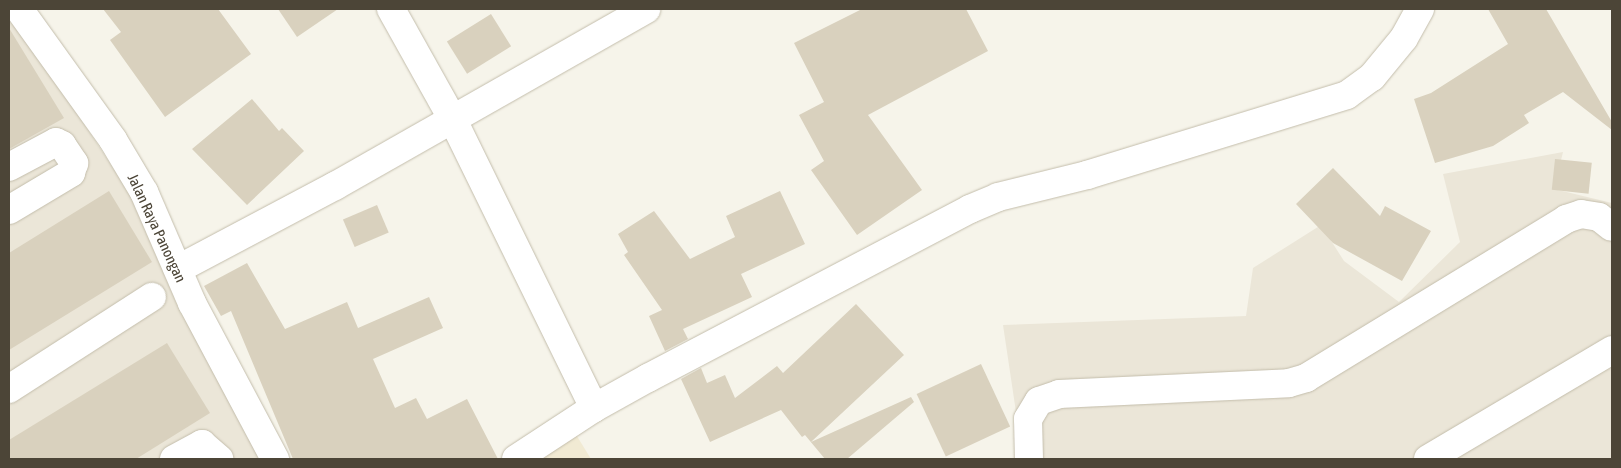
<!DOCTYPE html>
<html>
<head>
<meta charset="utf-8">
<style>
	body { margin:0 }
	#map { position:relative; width:1621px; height:468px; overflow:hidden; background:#f6f4ea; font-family:"Asap Condensed",sans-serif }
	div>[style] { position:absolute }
	.residential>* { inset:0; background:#ebe6d8 }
	.education>* { inset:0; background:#f1ead3 }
	.building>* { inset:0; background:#d9d1be; transform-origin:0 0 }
	.roads { filter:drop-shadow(0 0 1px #c3bdab) drop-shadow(0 0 1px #c3bdab) }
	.minor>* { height:28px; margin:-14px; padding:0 14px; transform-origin:14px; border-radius:14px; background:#fff }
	span { translate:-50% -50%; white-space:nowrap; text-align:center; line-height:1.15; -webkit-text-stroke:4px #fff; paint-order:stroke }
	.street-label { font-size:15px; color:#4c4537 }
	.frame { position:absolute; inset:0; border:10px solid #4c4537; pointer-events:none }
</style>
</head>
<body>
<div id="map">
	<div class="residential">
		<i style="clip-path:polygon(9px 9px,136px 203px,259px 459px,9px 459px)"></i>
		<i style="clip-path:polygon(1563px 152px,1554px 189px,1612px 203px,1612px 459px,1023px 459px,1003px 325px,1246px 316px,1253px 268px,1321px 225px,1344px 261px,1399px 302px,1460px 242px,1443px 174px)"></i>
	</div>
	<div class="education">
		<i style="clip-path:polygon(572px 428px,591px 459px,515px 459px)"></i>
	</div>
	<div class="building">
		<i style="clip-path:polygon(103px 9px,218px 9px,251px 54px,165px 117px,110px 40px,121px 32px)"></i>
		<i style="clip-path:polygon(278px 9px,338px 9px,297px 37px)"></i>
		<i style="clip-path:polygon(862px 9px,966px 9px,988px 51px,868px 115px,922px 190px,857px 235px,811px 170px,824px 161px,799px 115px,824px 102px,794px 43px)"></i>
		<i style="clip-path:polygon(1488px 9px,1546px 9px,1612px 122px,1612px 130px,1563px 92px,1524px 115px,1529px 123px,1493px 146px,1435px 163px,1414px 99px,1431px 93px,1508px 44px)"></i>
		<i style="left:491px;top:14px;width:38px;height:52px;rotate:58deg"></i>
		<i style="clip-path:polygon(9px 28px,64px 118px,9px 149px)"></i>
		<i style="clip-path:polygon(252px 99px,279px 131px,282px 128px,304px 151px,247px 205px,192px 149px)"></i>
		<i style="left:1555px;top:159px;width:37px;height:31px;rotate:6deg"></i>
		<i style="clip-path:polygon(1333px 168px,1380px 216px,1385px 206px,1431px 231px,1402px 281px,1333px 243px,1296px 204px)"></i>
		<i style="clip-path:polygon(109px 191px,152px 262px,9px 350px,9px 253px)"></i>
		<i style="clip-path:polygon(780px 191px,805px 244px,741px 274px,752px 297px,683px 329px,688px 339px,665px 351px,649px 316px,662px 310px,624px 255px,628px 252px,618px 234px,654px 211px,690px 259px,735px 237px,726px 216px)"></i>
		<i style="left:377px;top:205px;width:30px;height:37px;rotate:67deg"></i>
		<i style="clip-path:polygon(247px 263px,285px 329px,347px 302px,358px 328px,429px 297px,443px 328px,373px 359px,395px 408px,416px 398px,427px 419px,467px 399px,498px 459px,293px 459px,231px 311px,221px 316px,204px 286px)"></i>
		<i style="clip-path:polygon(856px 304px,904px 355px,811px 442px,911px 397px,914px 402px,847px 459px,825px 459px,805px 435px,802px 437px,781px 410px,710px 442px,681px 379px,701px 368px,707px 383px,725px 375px,735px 398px,777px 366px,783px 373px)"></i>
		<i style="clip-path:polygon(167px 343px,210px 413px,136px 459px,9px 459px,9px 440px)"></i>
		<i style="left:981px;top:364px;width:69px;height:71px;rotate:65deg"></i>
	</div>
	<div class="roads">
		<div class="minor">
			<i style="left:19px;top:9px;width:161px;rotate:54.3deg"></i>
			<i style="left:113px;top:140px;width:61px;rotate:59.2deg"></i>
			<i style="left:144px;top:192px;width:121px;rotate:66.6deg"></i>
			<i style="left:192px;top:303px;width:177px;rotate:62deg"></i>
			<i style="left:391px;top:9px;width:125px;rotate:60.8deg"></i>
			<i style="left:452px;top:118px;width:323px;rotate:63.9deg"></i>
			<i style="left:9px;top:167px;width:53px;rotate:-28deg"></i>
			<i style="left:56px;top:142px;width:7px;rotate:27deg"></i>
			<i style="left:62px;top:145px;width:22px;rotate:56deg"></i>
			<i style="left:74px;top:163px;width:10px;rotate:107deg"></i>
			<i style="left:71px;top:173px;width:72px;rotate:149.2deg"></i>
			<i style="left:178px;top:269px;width:178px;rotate:-27.9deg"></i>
			<i style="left:335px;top:186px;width:358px;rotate:-29.6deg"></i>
			<i style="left:9px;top:389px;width:170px;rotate:-32.8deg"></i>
			<i style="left:174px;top:459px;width:32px;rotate:-28deg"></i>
			<i style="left:202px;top:444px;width:23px;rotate:41deg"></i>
			<i style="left:516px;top:459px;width:93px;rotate:-33.2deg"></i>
			<i style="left:594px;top:408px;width:62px;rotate:-29.1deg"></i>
			<i style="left:648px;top:378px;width:364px;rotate:-27.7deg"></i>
			<i style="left:970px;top:209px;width:30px;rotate:-23deg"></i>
			<i style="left:998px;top:197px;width:92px;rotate:-13.9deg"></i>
			<i style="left:1087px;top:175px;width:272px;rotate:-17.1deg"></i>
			<i style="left:1347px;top:95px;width:31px;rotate:-36deg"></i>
			<i style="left:1372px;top:77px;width:50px;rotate:-50.6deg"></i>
			<i style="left:1404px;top:38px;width:33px;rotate:-61deg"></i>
			<i style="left:1029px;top:459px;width:40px;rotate:-91.4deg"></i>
			<i style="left:1028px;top:419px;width:21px;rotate:-59deg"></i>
			<i style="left:1039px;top:401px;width:21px;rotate:-19deg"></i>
			<i style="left:1059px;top:394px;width:230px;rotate:-2.7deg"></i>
			<i style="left:1289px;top:383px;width:18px;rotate:-16deg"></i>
			<i style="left:1306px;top:378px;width:305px;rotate:-31.4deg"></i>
			<i style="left:1566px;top:219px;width:16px;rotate:-18deg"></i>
			<i style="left:1581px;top:214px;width:18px;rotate:9deg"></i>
			<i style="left:1599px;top:217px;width:16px;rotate:38deg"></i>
			<i style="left:1428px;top:459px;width:214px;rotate:-30.6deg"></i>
		</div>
	</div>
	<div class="street-label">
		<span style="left:157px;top:228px;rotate:65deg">Jalan Raya Panongan</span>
	</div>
	<div class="frame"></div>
</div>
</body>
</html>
